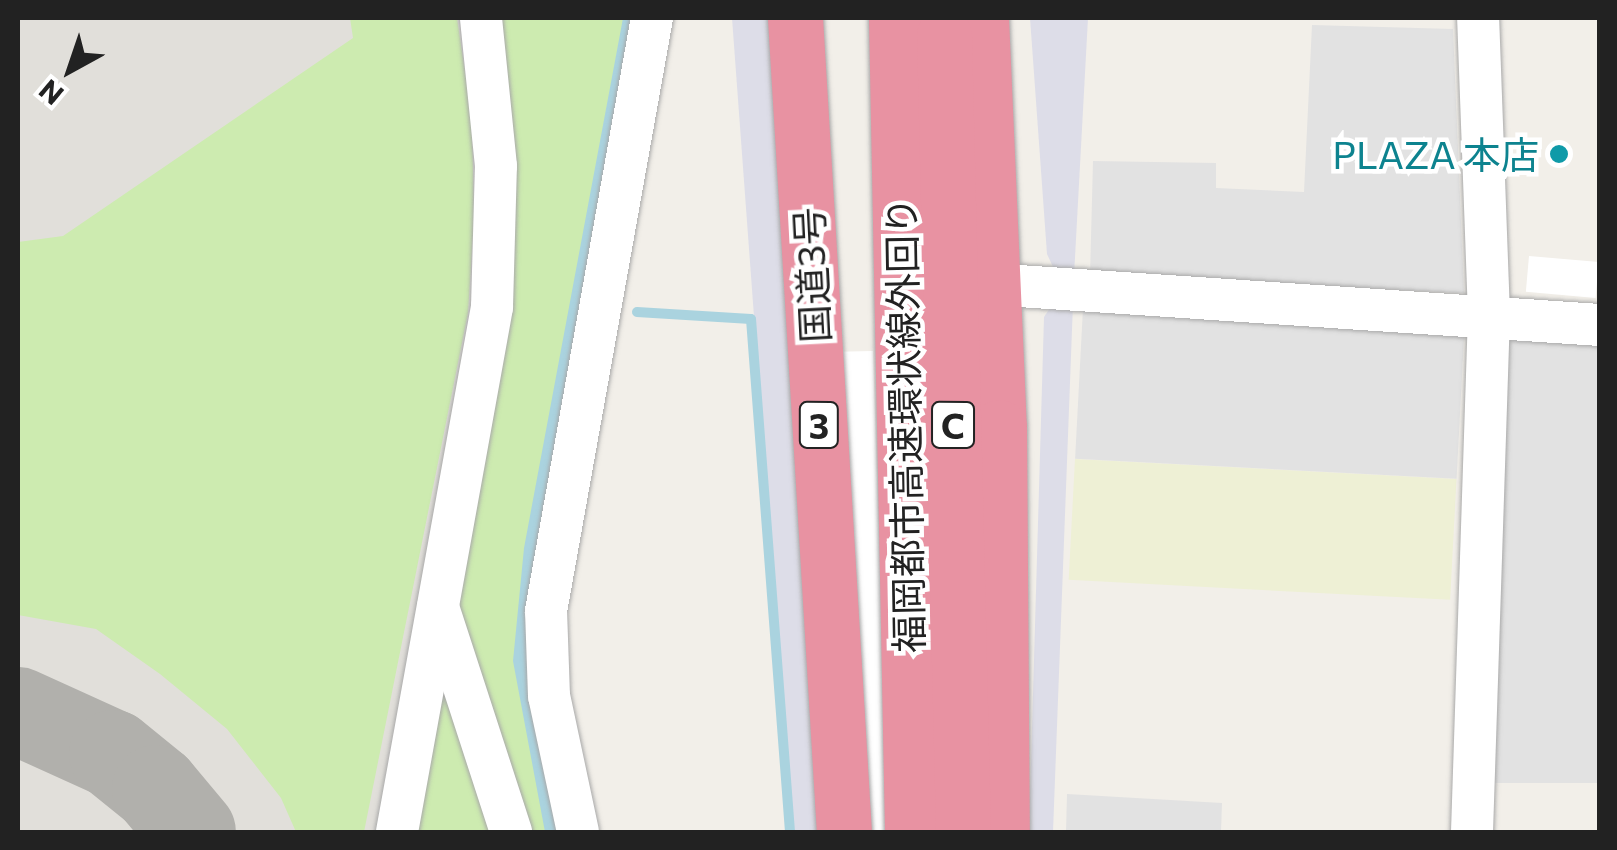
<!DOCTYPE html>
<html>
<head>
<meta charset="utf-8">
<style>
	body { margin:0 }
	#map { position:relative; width:1617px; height:850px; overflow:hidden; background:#f2efe9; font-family:Commissioner,"Noto Sans JP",sans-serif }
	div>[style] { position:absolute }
	.airport>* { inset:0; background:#e1dfda }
	.farmland>* { inset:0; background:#eef0d5; transform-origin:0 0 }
	.grass>* { inset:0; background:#cdebb0 }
	.parking>* { inset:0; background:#e2e2e2; transform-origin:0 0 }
	.plaza>* { inset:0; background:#dddde8 }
	.water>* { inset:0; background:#aad3df }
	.pier>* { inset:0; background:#fff; transform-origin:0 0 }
	.stream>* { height:10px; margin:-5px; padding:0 5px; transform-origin:5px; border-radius:5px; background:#aad3df }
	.taxiway>* { height:88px; margin:-44px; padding:0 44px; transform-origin:44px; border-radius:44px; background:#b1b0ac }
	.roads { filter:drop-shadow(0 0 2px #a9a9a9) drop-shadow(0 0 2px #a9a9a9) }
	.minor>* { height:42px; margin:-21px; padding:0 21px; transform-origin:21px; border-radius:21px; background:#fff }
	.highway>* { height:55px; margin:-27.5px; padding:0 27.5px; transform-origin:27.5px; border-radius:27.5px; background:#e892a2 }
	.dots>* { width:28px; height:28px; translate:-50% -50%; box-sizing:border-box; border:5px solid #fff; border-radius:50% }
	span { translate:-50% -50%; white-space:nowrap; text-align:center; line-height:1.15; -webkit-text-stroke:9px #fff; paint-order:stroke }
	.shield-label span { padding:2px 8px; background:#fff; border:2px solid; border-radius:8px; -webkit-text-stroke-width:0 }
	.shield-label { font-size:35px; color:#222; font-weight:700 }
	.culture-label { font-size:38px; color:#0d838f }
	.right { translate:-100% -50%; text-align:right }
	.street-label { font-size:38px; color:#222 }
	.frame { position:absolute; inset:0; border:20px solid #222; pointer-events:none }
	.north { position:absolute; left:20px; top:20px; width:100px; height:100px; -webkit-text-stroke:8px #fff; paint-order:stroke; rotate:220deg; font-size:28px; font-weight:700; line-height:40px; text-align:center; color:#222 }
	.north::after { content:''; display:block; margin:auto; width:35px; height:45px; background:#222; clip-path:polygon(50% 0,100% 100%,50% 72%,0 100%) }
</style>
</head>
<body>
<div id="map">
	<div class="airport">
		<i style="clip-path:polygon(18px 18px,570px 18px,417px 832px,18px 832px)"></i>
	</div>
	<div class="farmland">
		<i style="left:1075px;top:459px;width:382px;height:121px;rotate:3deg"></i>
	</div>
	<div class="grass">
		<i style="clip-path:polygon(350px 18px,457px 18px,472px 119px,474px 219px,468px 313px,364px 832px,296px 832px,281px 798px,227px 729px,160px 674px,96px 629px,18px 615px,18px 242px,63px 236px,353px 38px)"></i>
		<i style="clip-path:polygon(497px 18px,637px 18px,540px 550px,563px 832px,412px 832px,506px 310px)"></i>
	</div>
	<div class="parking">
		<i style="clip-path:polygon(1312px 25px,1453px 29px,1464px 293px,1090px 276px,1093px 161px,1216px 163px,1216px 188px,1304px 192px)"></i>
		<i style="left:1083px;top:308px;width:382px;height:151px;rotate:3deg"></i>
		<i style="clip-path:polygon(1518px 331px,1599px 337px,1599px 783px,1495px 783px,1499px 352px)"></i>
		<i style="clip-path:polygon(1067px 794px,1222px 803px,1221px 832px,1066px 832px)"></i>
	</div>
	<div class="plaza">
		<i style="clip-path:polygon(732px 18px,779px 18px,830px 832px,792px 832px)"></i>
		<i style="clip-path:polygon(1030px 18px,1088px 18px,1074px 276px,1054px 269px,1047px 254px)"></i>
		<i style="clip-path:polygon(1073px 303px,1053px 832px,1029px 832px,1044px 317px,1050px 308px)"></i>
	</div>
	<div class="water">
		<i style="clip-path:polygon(623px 18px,637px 18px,540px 550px,563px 832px,545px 832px,513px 661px,524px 548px)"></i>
	</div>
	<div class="pier">
		<i style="left:1529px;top:256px;width:70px;height:36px;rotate:5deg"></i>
		<i style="clip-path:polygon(873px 351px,888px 832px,855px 832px,826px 352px)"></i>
	</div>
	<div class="stream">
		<i style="left:637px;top:312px;width:114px;rotate:3.5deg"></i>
		<i style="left:751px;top:319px;width:514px;rotate:85.65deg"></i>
	</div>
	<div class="taxiway">
		<i style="left:18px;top:711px;width:104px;rotate:24.4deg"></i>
		<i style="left:113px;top:754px;width:55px;rotate:39.1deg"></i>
		<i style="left:156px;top:789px;width:56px;rotate:50.1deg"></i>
	</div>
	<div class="roads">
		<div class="minor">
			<i style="left:989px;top:284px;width:612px;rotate:3.84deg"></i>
			<i style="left:438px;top:607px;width:237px;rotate:72deg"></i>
			<i style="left:397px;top:832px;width:534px;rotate:-79.74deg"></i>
			<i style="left:492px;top:307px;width:141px;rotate:-88.4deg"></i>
			<i style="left:496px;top:166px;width:149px;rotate:-95.8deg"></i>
			<i style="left:578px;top:832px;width:139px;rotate:-102deg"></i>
			<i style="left:549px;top:696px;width:85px;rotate:-92deg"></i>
			<i style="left:546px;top:611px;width:602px;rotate:-79.87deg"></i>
			<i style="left:1472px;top:832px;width:517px;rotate:-88.12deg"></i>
			<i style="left:1489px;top:315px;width:297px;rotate:-92.1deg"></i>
		</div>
		<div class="highway">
			<i style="left:795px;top:18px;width:815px;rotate:86.56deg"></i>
			<i style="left:896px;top:18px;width:814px;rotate:88.87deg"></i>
			<i style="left:981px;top:18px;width:409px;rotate:87.5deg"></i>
			<i style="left:999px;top:427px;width:405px;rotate:89.6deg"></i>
			<i style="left:944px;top:35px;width:797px;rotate:88.63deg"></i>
		</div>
	</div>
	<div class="dots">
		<i style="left:1559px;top:154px;background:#0f9aa8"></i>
	</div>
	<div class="shield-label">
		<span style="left:819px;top:425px">3</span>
		<span style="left:953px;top:425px">C</span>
	</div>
	<div class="culture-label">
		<span class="right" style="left:1539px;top:154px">PLAZA 本店</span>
	</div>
	<div class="street-label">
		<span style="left:811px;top:275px;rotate:-93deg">国道3号</span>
		<span style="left:904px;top:425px;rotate:-91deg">福岡都市高速環状線外回り</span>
	</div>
	<div class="frame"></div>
	<div class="north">N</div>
</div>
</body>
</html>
